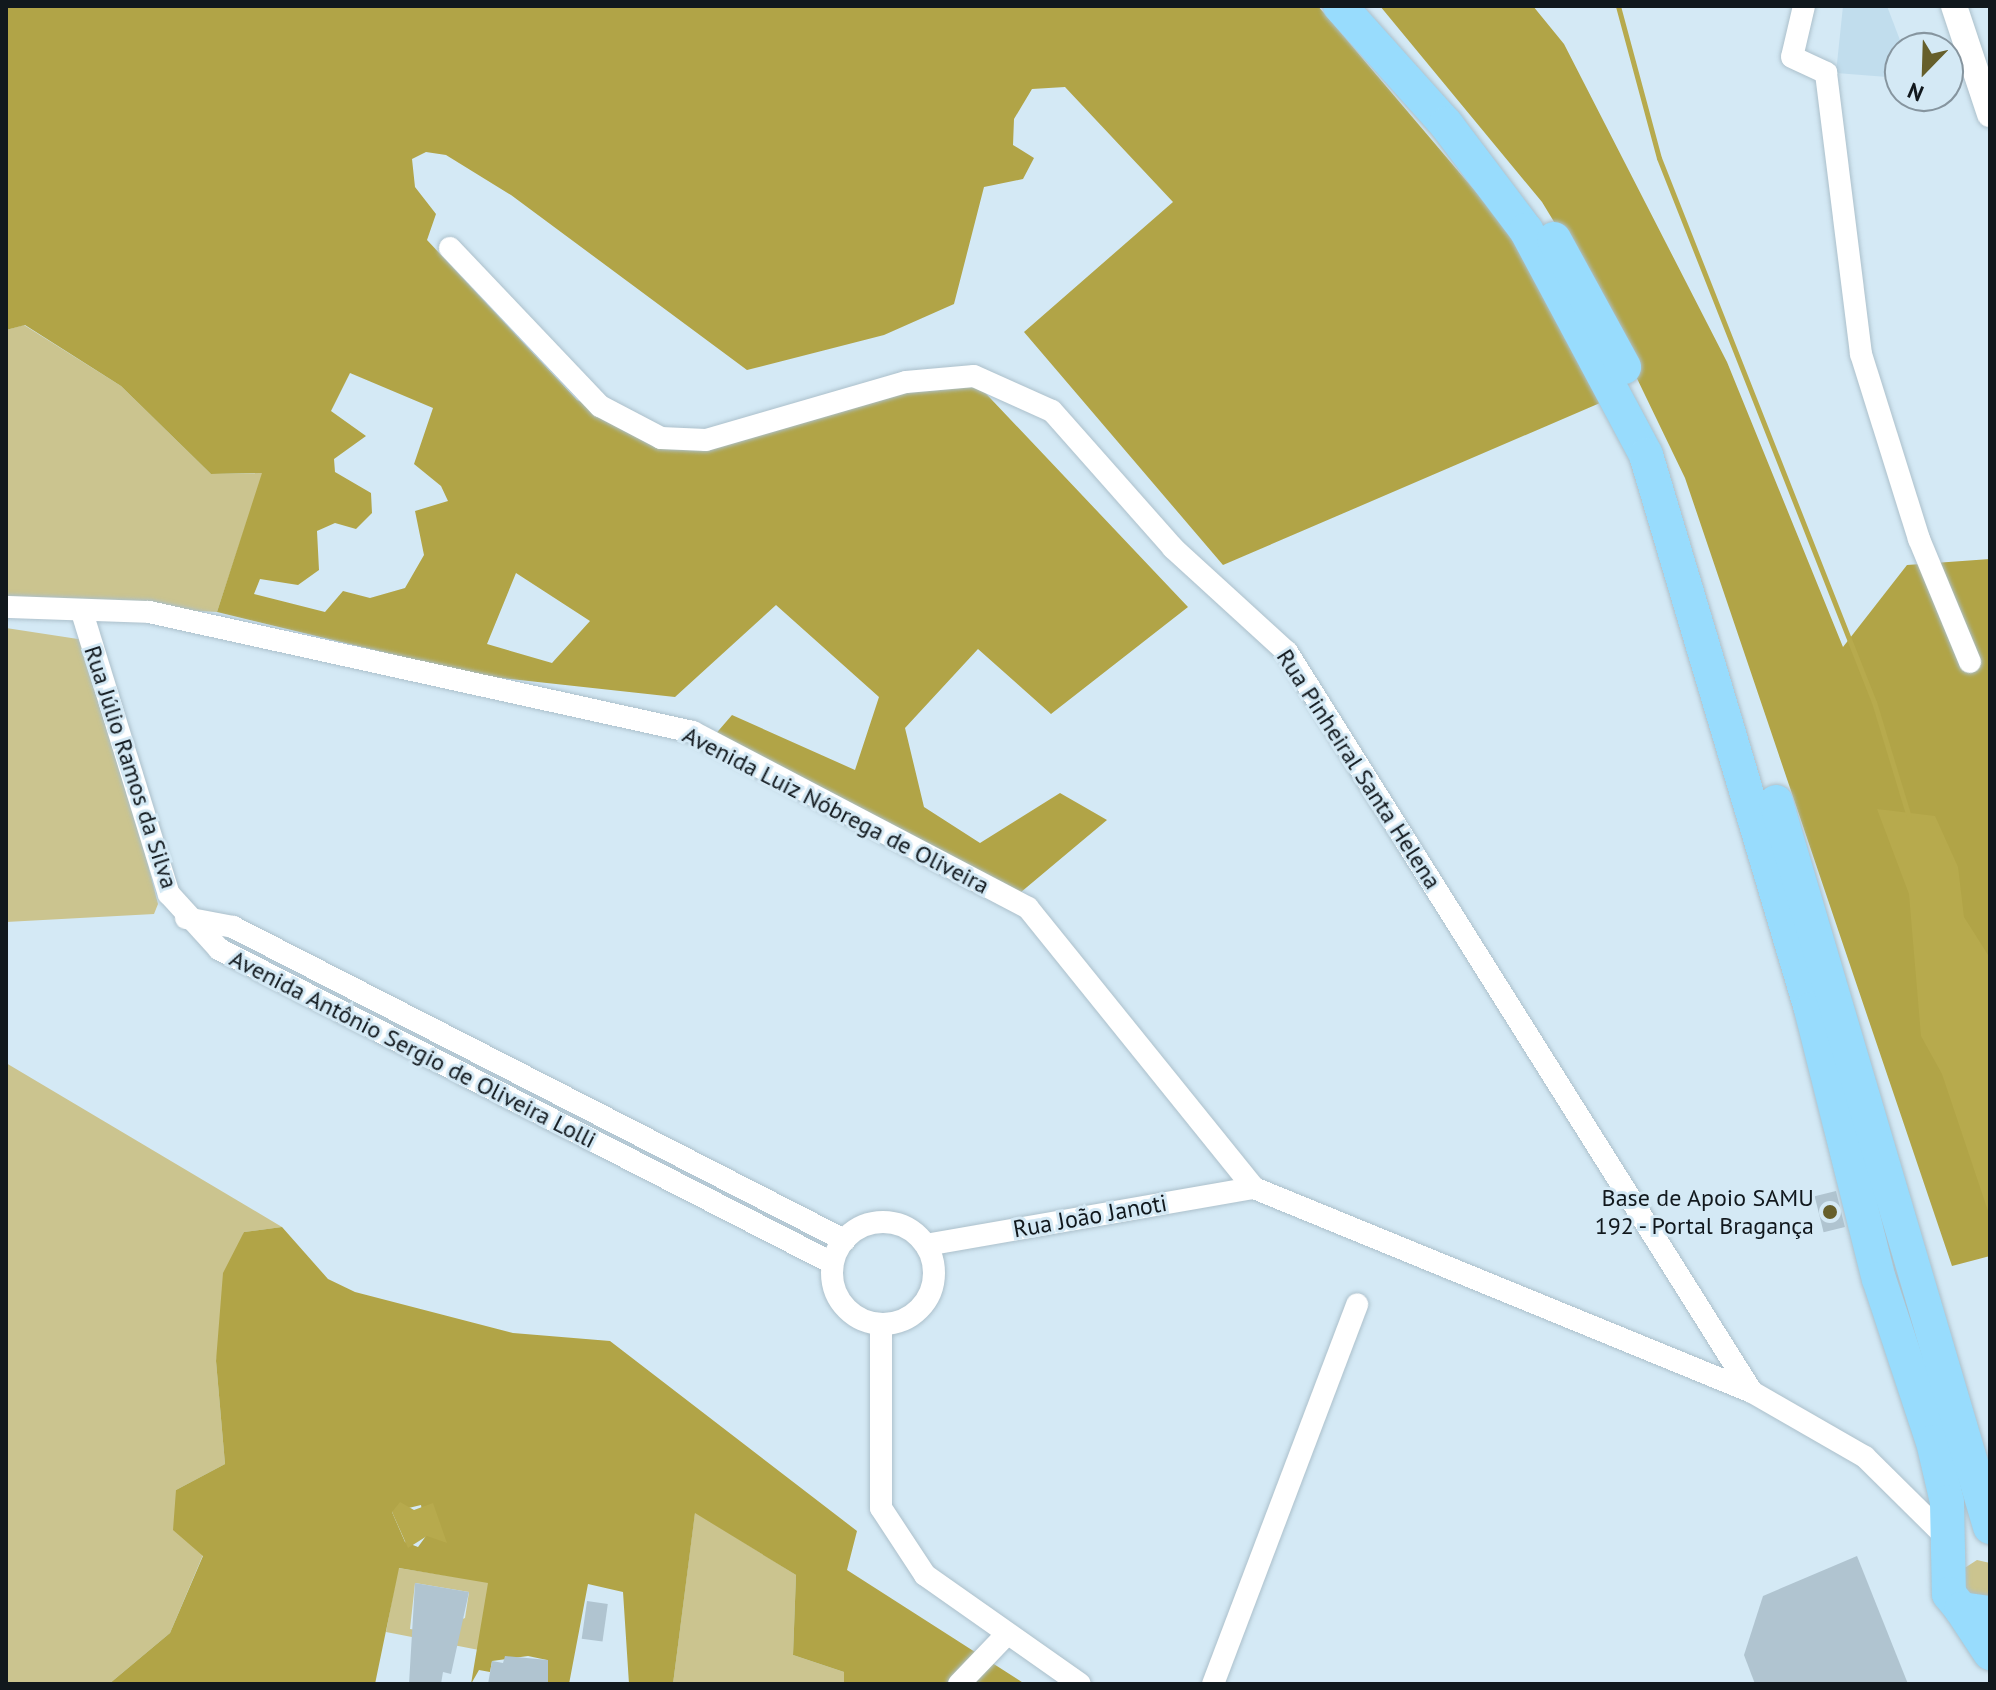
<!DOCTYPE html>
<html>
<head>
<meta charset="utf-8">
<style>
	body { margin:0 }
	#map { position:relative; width:1996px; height:1690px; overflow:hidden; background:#d4e9f5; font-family:"PT Sans",sans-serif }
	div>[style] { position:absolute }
	.built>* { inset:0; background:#c1dded }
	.green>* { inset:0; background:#cbc48f }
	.forest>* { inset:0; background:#b1a447 }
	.water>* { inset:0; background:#b7aa4d }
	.stream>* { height:5px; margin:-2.5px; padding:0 2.5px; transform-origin:2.5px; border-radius:2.5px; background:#b7aa4d }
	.building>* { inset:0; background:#b0c4d0; transform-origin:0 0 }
	.roads { filter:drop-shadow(0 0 2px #acc0cb) drop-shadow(0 0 2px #acc0cb) }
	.minor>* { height:22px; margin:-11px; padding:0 11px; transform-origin:11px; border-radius:11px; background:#fff }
	.minor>.ring { margin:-11px; padding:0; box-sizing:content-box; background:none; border:22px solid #fff; border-radius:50% }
	.tertiary>* { height:26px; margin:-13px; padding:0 13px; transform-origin:13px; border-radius:13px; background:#fff }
	.primary>* { height:34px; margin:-17px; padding:0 17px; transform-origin:17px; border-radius:17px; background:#98dcfd }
	.dots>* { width:22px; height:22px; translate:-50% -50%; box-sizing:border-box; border:4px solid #d4e9f5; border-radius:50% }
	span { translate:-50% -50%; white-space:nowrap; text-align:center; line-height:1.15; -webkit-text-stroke:6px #d4e9f5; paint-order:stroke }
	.street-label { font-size:24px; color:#11181d }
	.poi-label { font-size:24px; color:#11181d }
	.right { translate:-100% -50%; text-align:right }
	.frame { position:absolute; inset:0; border:8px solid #11181d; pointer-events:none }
	.north { position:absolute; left:1884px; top:32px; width:80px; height:80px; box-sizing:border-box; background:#d4e9f5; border:2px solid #86959f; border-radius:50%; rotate:203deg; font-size:22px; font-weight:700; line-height:32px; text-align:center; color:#11181d }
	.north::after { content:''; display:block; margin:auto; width:28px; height:36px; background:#665f2b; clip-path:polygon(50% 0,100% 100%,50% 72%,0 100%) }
</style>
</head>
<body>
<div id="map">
	<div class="built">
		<i style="clip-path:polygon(1843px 6px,1887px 6px,1903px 48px,1900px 78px,1836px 73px)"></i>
	</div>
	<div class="green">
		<i style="clip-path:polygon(24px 325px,121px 386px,211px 474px,263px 473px,217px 612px,6px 601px,6px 330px)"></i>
		<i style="clip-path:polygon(6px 628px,91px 641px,158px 904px,154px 914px,6px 922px)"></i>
		<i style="clip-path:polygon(6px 1063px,282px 1227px,244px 1232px,216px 1361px,225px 1464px,176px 1490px,203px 1555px,170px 1633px,109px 1684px,6px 1684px)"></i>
		<i style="clip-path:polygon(695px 1512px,796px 1575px,793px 1655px,844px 1672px,844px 1684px,673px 1684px)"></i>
		<i style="clip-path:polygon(1977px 1560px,1990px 1563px,1990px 1600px,1970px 1601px,1960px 1571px)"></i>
		<i style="clip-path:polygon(evenodd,398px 1568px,489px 1582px,479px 1650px,386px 1632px,398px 1568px,415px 1583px,469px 1592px,465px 1618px,431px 1632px,410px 1629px,415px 1583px)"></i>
	</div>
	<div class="forest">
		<i style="clip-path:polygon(evenodd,6px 6px,1318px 6px,1515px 238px,1600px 403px,1223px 565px,1024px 332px,1173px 202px,1065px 87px,1032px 89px,1014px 119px,1013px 145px,1034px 158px,1023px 179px,984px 187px,954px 304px,884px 335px,747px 370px,511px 195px,446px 155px,426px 152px,412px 159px,415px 187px,436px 214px,427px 240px,577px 400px,678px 449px,907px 385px,974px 381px,1188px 607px,1051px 714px,978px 649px,905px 728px,924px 807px,980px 843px,1060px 793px,1107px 820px,1015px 897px,713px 737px,732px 715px,855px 770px,879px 697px,776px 605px,675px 697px,482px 676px,217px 612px,262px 473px,211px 474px,121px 386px,25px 325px,6px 330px,6px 6px,350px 373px,433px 408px,414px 464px,441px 486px,448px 501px,415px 511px,424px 555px,405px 588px,370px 598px,343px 591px,325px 612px,254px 594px,260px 579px,298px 585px,319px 570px,317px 531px,335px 523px,356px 529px,372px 513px,371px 493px,335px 472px,334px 459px,366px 436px,331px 411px,350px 373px,6px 6px,516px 573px,590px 621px,552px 663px,487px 644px,516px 573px)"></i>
		<i style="clip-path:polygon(1380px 6px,1533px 6px,1564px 44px,1727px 362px,1843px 647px,1907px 565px,1990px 559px,1990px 1256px,1952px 1266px,1685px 478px,1590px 281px,1542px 202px)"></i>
		<i style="clip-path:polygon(evenodd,282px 1227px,328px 1279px,355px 1292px,513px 1333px,610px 1341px,857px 1531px,847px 1570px,1025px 1684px,844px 1684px,844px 1672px,793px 1655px,796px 1575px,695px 1513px,673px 1684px,629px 1684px,623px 1592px,588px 1584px,569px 1684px,548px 1684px,547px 1660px,528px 1656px,492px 1661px,490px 1672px,479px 1670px,471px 1684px,488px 1583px,399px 1568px,375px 1684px,109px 1684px,170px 1633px,203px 1556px,173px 1530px,176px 1490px,225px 1464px,216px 1361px,223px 1273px,244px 1232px,282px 1227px,421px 1505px,426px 1536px,418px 1547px,405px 1542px,392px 1512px,421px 1505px)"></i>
	</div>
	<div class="water">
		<i style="clip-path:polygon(1877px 809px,1935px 816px,1958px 867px,1964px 917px,1990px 958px,1990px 1217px,1942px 1074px,1921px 1036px,1909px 894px)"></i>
		<i style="clip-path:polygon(400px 1502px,414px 1510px,433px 1503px,447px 1543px,427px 1536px,408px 1548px,392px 1512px)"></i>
	</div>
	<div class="stream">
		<i style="left:1618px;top:6px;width:157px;rotate:74.9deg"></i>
		<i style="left:1659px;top:158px;width:585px;rotate:68.44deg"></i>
		<i style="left:1874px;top:702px;width:120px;rotate:73.1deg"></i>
	</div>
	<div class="building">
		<i style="left:1836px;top:1191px;width:37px;height:22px;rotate:76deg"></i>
		<i style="clip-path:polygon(1857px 1556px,1908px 1684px,1755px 1684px,1744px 1655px,1763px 1596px)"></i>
		<i style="clip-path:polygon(415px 1583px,469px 1592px,451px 1674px,443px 1672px,441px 1684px,409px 1684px)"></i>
		<i style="left:587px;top:1601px;width:21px;height:38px;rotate:8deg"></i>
		<i style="clip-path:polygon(505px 1656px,548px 1660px,548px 1684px,488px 1684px,492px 1661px,503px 1663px)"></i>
	</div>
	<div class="roads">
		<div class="minor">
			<i style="left:1804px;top:6px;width:52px;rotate:103.2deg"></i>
			<i style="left:1792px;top:57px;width:38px;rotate:25deg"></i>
			<i style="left:1826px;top:73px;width:283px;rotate:82.9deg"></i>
			<i style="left:1861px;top:354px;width:194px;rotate:72.6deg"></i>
			<i style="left:1919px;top:539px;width:133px;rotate:67.5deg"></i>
			<i style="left:450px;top:248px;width:218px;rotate:46.5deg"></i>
			<i style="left:600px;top:406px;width:69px;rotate:27.7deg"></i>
			<i style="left:661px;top:438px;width:45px;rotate:2.5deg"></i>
			<i style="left:706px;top:440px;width:208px;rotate:-16.2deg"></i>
			<i style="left:906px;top:382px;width:68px;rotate:-5deg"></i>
			<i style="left:974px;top:376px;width:85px;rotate:24.2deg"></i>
			<i style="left:1052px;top:411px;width:183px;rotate:48.5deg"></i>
			<i style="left:1173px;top:548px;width:154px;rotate:42.4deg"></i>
			<i style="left:1287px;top:652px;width:874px;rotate:57.86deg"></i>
			<i style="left:6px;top:607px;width:143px;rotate:2deg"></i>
			<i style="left:149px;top:612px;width:557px;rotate:12.44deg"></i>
			<i style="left:693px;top:732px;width:378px;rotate:27.7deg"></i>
			<i style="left:1028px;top:908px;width:360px;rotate:51.1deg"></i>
			<i style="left:1254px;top:1188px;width:538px;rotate:22.28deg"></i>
			<i style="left:1752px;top:1392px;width:130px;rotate:29.9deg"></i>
			<i style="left:1865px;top:1457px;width:117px;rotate:44.7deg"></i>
			<i style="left:82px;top:612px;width:295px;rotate:72.9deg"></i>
			<i style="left:169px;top:894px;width:74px;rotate:47.7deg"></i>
			<i style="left:219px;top:949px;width:689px;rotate:27.12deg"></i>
			<i style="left:186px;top:918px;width:48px;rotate:10.8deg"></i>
			<i style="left:233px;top:927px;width:687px;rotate:27.12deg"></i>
			<i class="ring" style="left:832px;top:1222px;width:80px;height:80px"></i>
			<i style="left:926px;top:1245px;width:333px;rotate:-9.9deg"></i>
			<i style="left:881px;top:1324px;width:184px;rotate:90deg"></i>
			<i style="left:881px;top:1508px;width:80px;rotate:56.7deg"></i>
			<i style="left:925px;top:1575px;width:189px;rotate:35.1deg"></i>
			<i style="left:959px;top:1684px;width:66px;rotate:-46.2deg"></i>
			<i style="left:1213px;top:1684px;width:406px;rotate:-69.2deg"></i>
		</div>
		<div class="tertiary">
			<i style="left:1954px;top:6px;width:114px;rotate:71.6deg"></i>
		</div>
		<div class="primary">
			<i style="left:1340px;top:6px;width:159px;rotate:48.1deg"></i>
			<i style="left:1446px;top:124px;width:133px;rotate:53deg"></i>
			<i style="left:1526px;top:230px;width:255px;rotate:61.9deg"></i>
			<i style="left:1646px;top:455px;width:578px;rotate:73.41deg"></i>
			<i style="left:1811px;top:1009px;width:278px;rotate:75.9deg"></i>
			<i style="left:1879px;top:1279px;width:172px;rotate:71.7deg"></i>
			<i style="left:1933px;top:1442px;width:62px;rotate:76.9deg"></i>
			<i style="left:1947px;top:1502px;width:92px;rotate:88.8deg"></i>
			<i style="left:1949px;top:1594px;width:19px;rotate:51deg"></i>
			<i style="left:1961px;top:1609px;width:29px;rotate:8deg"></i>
			<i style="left:1554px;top:239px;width:146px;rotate:61.3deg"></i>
			<i style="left:1776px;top:802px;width:756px;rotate:73.55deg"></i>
			<i style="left:1961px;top:1609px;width:53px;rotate:56.6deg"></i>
		</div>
	</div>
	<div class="dots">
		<i style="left:1830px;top:1212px;background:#665f2b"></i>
	</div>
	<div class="street-label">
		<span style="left:131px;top:767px;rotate:72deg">Rua Júlio Ramos da Silva</span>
		<span style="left:1359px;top:769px;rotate:57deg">Rua Pinheiral Santa Helena</span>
		<span style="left:836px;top:810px;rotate:27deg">Avenida Luiz Nóbrega de Oliveira</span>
		<span style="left:413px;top:1049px;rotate:27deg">Avenida Antônio Sergio de Oliveira Lolli</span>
		<span style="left:1090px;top:1216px;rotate:-10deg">Rua João Janoti</span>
	</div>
	<div class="poi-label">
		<span class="right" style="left:1814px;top:1212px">Base de Apoio SAMU<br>192 - Portal Bragança</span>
	</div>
	<div class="frame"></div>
	<div class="north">N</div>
</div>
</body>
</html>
